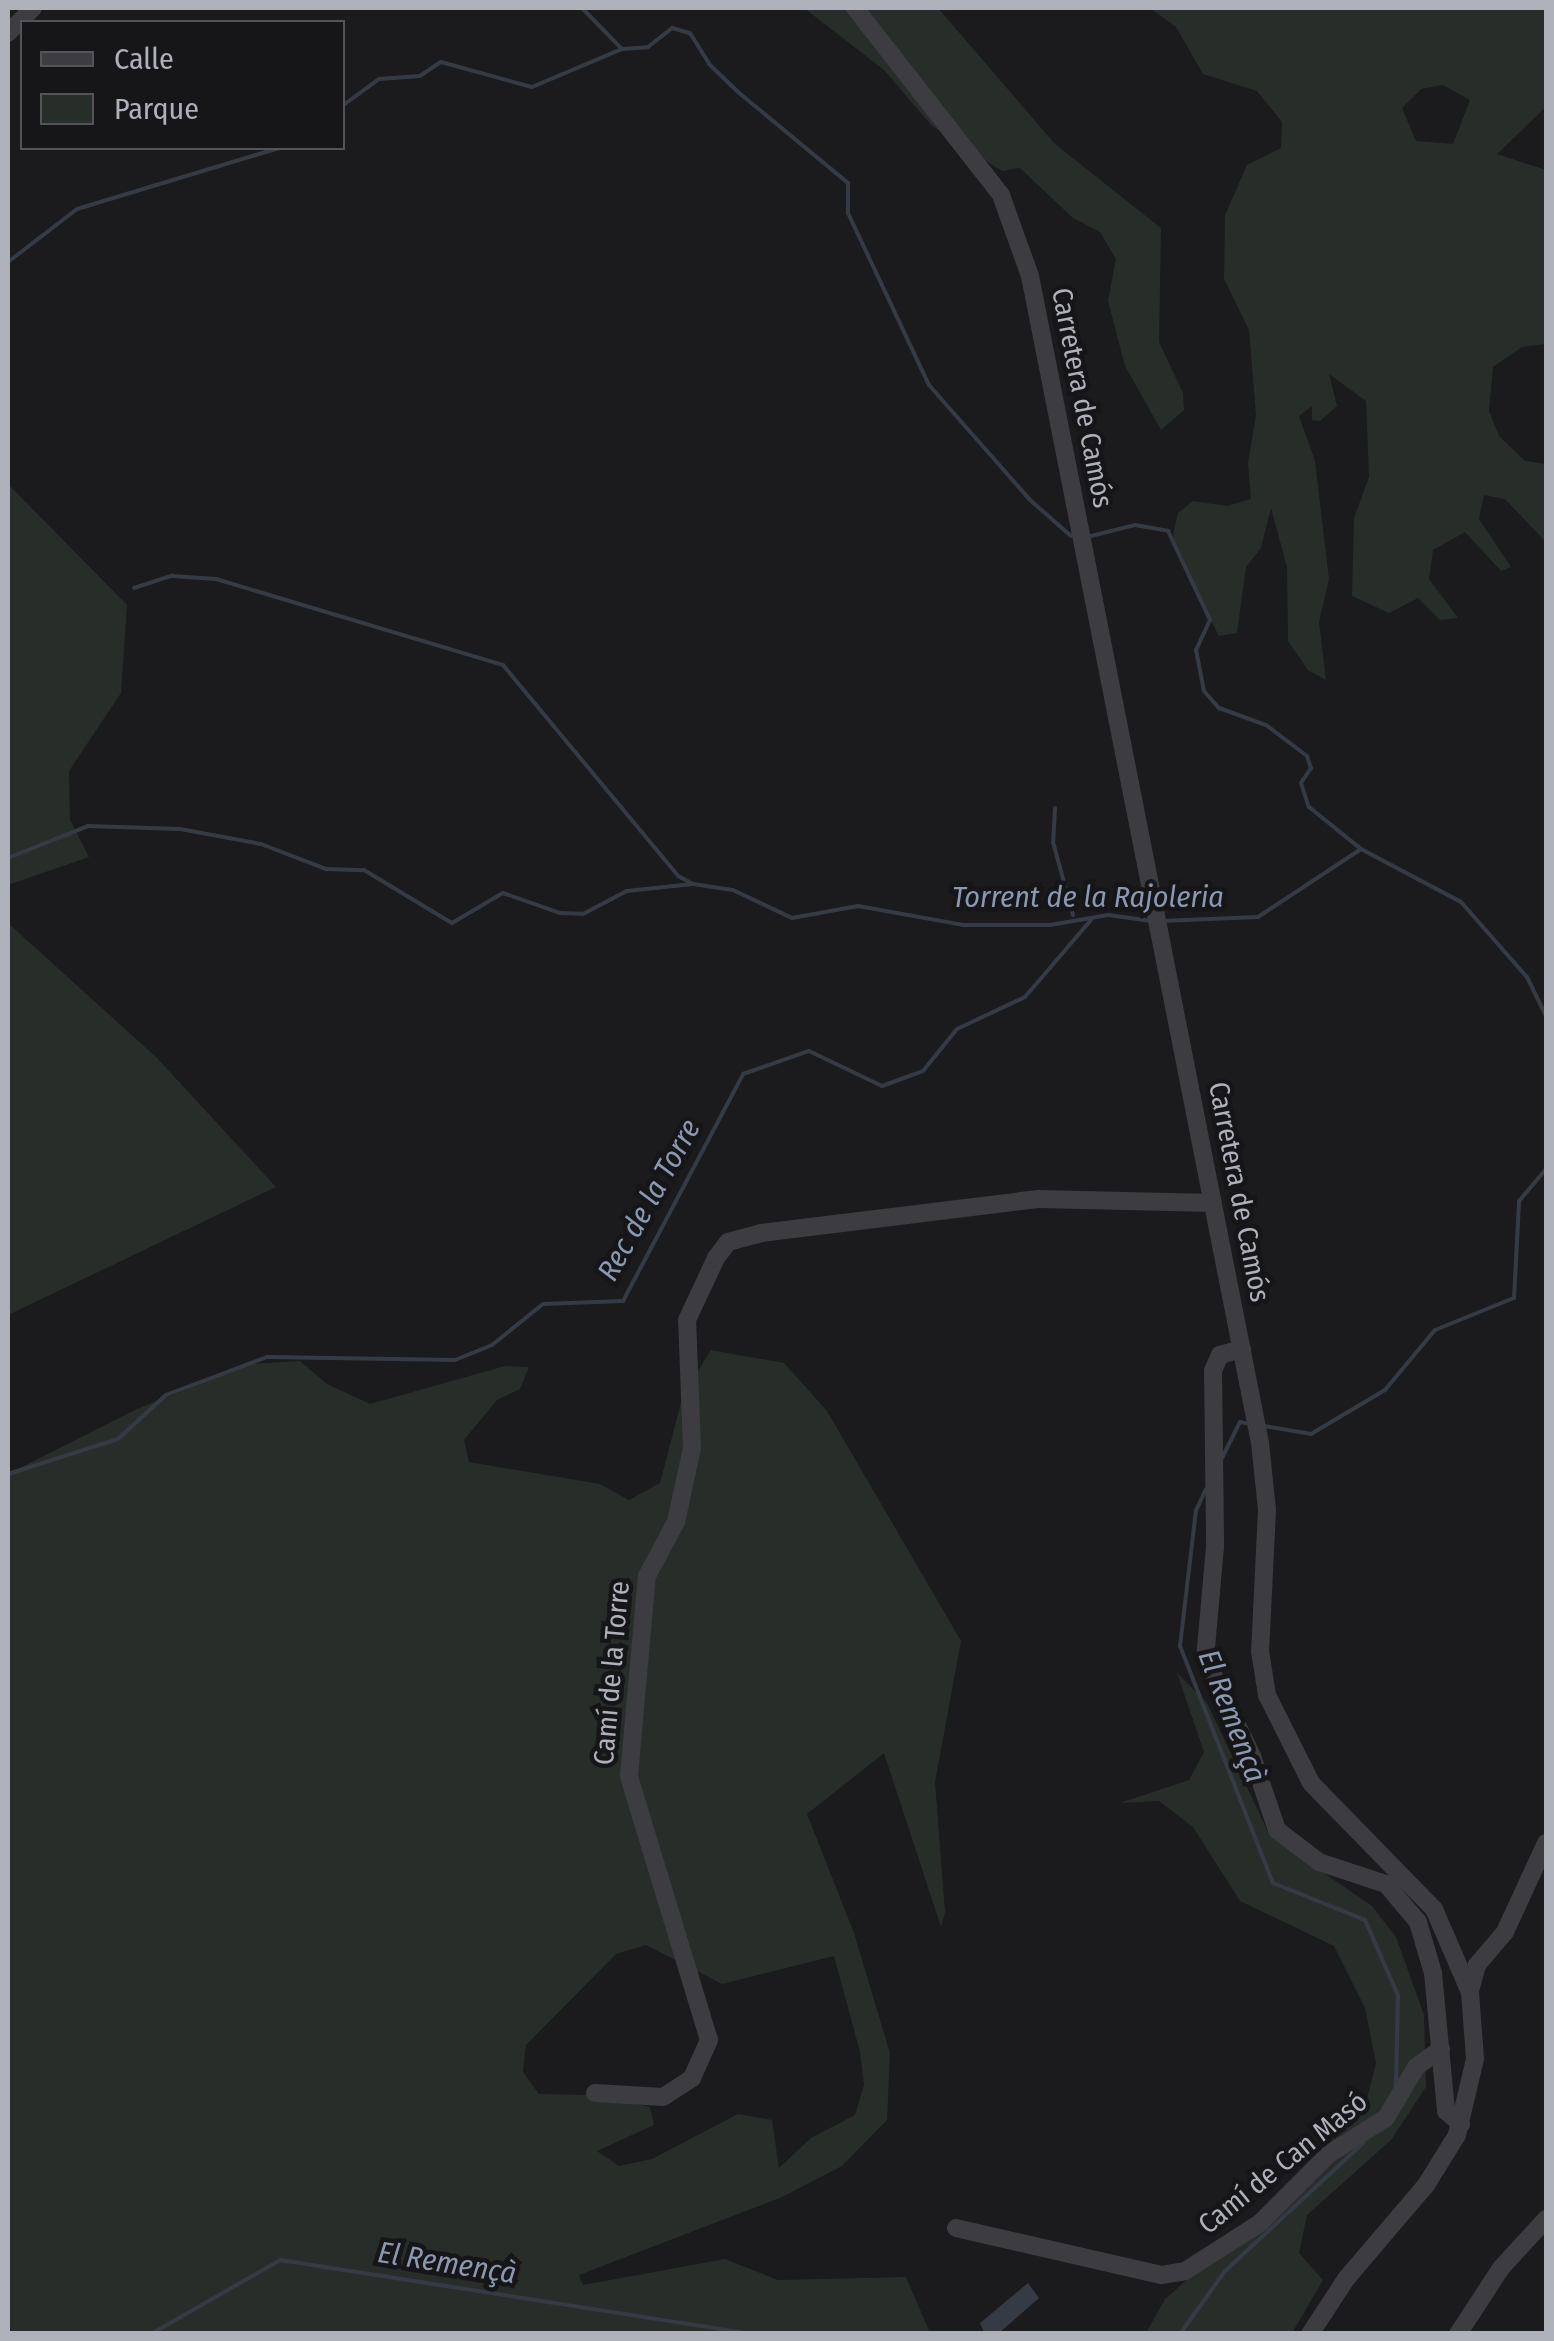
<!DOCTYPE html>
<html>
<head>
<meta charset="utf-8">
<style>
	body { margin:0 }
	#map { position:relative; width:1554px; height:2341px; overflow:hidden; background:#1b1a1c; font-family:"Fira Sans Condensed",sans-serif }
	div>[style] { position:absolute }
	.green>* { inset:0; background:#272e29 }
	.water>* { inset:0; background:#353b44 }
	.stream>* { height:4px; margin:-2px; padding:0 2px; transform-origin:2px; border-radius:2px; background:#353b44 }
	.minor>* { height:18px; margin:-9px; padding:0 9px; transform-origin:9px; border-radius:9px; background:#3c3c41 }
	span { translate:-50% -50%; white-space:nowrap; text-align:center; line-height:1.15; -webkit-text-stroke:9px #161517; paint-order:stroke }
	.street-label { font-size:28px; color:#aeb0ba }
	.water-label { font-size:30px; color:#8a98b1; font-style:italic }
	.frame { position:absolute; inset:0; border:10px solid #aeb0ba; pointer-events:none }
	.legend { position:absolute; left:20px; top:20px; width:325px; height:130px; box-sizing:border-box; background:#161517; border:2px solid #535358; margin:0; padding:12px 18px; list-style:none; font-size:30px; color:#aeb0ba }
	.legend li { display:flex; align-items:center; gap:20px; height:50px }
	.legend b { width:50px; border:2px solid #535358 }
</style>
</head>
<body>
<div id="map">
	<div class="green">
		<i style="clip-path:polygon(804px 8px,938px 8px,1055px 144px,1161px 228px,1159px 342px,1183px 393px,1184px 410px,1161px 430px,1125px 366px,1108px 301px,1116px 259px,1100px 232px,1073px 218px,1020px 168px,1002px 171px,932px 126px,884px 70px)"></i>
		<i style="clip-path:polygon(evenodd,1150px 8px,1546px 8px,1546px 107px,1497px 154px,1546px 170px,1546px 344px,1522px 347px,1493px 367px,1489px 411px,1499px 436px,1525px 461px,1546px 464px,1546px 542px,1505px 499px,1484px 495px,1479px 519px,1511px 567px,1501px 571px,1465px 532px,1433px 550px,1429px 579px,1458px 618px,1440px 620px,1418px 598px,1389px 613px,1352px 596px,1354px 518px,1369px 477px,1366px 401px,1329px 374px,1337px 406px,1320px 421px,1312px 420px,1312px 406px,1299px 416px,1315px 461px,1329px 579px,1319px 622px,1326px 680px,1308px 670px,1288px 641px,1287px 567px,1271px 508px,1261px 548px,1246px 567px,1237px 633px,1219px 636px,1179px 559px,1173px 534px,1178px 513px,1193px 501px,1227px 506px,1251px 499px,1248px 463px,1256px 415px,1249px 330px,1224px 279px,1225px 215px,1247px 165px,1281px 148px,1282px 122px,1257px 91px,1203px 74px,1176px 27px,1150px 8px,1443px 85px,1470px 100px,1453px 144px,1416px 141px,1402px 108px,1421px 89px,1443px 85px)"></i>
		<i style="clip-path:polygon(8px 484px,127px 605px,121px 693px,69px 771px,70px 820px,89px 857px,8px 885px)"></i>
		<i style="clip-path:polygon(8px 923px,157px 1058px,276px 1187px,8px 1315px)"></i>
		<i style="clip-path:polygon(evenodd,711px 1350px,784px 1363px,827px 1411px,961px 1641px,935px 1782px,945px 1912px,941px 1927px,884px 1753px,807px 1814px,854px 1933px,890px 2053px,887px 2120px,842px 2166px,782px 2197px,579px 2275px,583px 2285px,725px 2259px,778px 2280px,906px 2277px,930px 2333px,8px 2334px,8px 1474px,137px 1409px,251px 1364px,300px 1361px,327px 1384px,370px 1404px,505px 1366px,529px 1367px,520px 1389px,497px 1400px,464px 1440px,469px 1462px,600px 1484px,629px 1500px,660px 1483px,683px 1395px,711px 1350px,646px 1945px,722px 1984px,834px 1956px,860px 2052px,864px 2085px,855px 2115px,811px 2138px,779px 2168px,772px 2120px,738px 2114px,652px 2159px,619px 2166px,597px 2151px,654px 2125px,650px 2107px,592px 2095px,539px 2094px,523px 2072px,526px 2045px,616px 1954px,646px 1945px)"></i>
		<i style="clip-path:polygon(1177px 1673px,1207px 1703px,1270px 1836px,1372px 1906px,1396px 1937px,1424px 2015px,1426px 2087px,1391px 2140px,1307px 2215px,1299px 2253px,1323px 2280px,1292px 2333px,1146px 2333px,1165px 2299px,1267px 2210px,1366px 2102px,1376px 2063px,1365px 2008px,1334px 1946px,1240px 1901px,1193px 1827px,1159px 1801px,1120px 1803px,1189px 1780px,1204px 1752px)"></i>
	</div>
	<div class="water">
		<i style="clip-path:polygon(1028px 2283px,1039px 2298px,999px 2333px,984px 2333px,980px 2323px)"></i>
	</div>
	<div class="stream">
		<i style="left:582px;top:8px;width:57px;rotate:45.7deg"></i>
		<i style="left:342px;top:106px;width:46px;rotate:-36.1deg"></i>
		<i style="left:379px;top:79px;width:41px;rotate:-4.2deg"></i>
		<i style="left:420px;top:76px;width:25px;rotate:-34deg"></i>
		<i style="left:441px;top:62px;width:94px;rotate:15.4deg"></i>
		<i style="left:532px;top:87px;width:98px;rotate:-22.9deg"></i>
		<i style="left:622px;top:49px;width:26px;rotate:-4deg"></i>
		<i style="left:648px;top:47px;width:31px;rotate:-38deg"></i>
		<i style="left:672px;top:28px;width:19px;rotate:16deg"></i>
		<i style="left:690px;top:33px;width:36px;rotate:58deg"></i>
		<i style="left:709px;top:64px;width:40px;rotate:44deg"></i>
		<i style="left:738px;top:92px;width:143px;rotate:39.6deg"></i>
		<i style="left:848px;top:183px;width:30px;rotate:90deg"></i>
		<i style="left:848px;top:213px;width:190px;rotate:64.8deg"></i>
		<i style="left:929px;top:385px;width:152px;rotate:48.7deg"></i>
		<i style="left:1029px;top:499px;width:56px;rotate:41.4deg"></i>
		<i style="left:8px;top:262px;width:87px;rotate:-37.5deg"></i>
		<i style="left:77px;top:209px;width:211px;rotate:-16.8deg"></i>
		<i style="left:1091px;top:536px;width:45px;rotate:-14deg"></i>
		<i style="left:1135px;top:525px;width:34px;rotate:10deg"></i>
		<i style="left:1168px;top:531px;width:98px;rotate:64.7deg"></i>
		<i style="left:1210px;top:620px;width:33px;rotate:115deg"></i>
		<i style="left:1196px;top:650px;width:42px;rotate:79deg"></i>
		<i style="left:1204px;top:691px;width:23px;rotate:49deg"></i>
		<i style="left:1219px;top:708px;width:50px;rotate:19.9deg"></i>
		<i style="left:1266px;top:725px;width:51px;rotate:37.1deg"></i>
		<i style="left:1307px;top:756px;width:13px;rotate:72deg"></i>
		<i style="left:1311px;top:768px;width:18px;rotate:124deg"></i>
		<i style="left:1301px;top:783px;width:25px;rotate:72deg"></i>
		<i style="left:1309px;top:807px;width:67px;rotate:38.9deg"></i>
		<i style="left:1361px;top:849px;width:113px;rotate:27.9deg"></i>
		<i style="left:1461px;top:902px;width:100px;rotate:48.7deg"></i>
		<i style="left:1527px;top:977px;width:43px;rotate:64deg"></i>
		<i style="left:134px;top:588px;width:40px;rotate:-18deg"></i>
		<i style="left:172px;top:576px;width:44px;rotate:3.9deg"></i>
		<i style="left:216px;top:579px;width:300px;rotate:16.7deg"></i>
		<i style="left:503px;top:665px;width:274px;rotate:50.3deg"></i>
		<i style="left:678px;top:876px;width:17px;rotate:28deg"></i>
		<i style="left:1055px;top:808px;width:34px;rotate:93deg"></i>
		<i style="left:1053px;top:842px;width:76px;rotate:74.7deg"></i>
		<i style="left:8px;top:858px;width:86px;rotate:-21.8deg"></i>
		<i style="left:88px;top:826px;width:92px;rotate:1.9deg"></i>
		<i style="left:180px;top:829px;width:82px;rotate:10.5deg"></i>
		<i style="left:261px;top:844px;width:70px;rotate:21deg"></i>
		<i style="left:326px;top:869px;width:38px;rotate:2deg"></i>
		<i style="left:364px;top:870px;width:103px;rotate:31.1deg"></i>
		<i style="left:452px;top:923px;width:59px;rotate:-30.5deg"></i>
		<i style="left:503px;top:893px;width:60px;rotate:19.3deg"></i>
		<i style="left:560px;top:913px;width:23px;rotate:2deg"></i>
		<i style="left:583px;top:914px;width:50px;rotate:-27.6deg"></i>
		<i style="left:627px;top:891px;width:66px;rotate:-6.1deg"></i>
		<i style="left:693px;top:884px;width:40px;rotate:8.5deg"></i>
		<i style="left:733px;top:890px;width:65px;rotate:25.4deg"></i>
		<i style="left:792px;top:918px;width:67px;rotate:-10.3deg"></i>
		<i style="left:858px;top:906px;width:108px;rotate:10.2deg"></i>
		<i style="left:964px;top:925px;width:86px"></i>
		<i style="left:1050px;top:925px;width:59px;rotate:-9.8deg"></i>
		<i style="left:1108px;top:915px;width:44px;rotate:7.8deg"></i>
		<i style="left:1162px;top:921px;width:96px;rotate:-2.4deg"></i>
		<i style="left:1258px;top:917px;width:123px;rotate:-33.4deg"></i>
		<i style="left:1264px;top:1426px;width:48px;rotate:9.7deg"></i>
		<i style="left:1311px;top:1434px;width:86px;rotate:-30.7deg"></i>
		<i style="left:1385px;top:1390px;width:78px;rotate:-50.2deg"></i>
		<i style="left:1435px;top:1330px;width:85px;rotate:-22.1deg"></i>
		<i style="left:1514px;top:1298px;width:97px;rotate:-87deg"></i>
		<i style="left:1519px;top:1201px;width:42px;rotate:-49.8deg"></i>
		<i style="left:1222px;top:1458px;width:40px;rotate:-63.4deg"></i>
		<i style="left:1240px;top:1422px;width:10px;rotate:11deg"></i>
		<i style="left:8px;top:1474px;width:115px;rotate:-17.7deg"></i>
		<i style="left:118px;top:1439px;width:65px;rotate:-42.5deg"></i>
		<i style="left:166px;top:1395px;width:108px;rotate:-20.6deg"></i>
		<i style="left:267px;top:1357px;width:188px;rotate:0.9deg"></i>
		<i style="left:455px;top:1360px;width:40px;rotate:-22deg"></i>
		<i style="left:492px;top:1345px;width:65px;rotate:-38.8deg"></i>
		<i style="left:543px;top:1304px;width:80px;rotate:-2.1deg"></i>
		<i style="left:623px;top:1301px;width:257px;rotate:-62.1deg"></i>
		<i style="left:743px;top:1074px;width:70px;rotate:-19.2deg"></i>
		<i style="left:809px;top:1051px;width:81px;rotate:25.6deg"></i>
		<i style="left:882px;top:1086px;width:44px;rotate:-20.1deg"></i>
		<i style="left:923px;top:1071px;width:54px;rotate:-51deg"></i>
		<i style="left:957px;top:1029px;width:75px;rotate:-25.2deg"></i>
		<i style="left:1025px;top:997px;width:101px;rotate:-49.4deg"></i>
		<i style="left:1206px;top:1489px;width:23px;rotate:115deg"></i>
		<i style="left:1196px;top:1510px;width:137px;rotate:96.7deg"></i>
		<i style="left:1180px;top:1646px;width:255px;rotate:68.6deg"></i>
		<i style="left:1273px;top:1883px;width:99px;rotate:21.9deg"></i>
		<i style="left:1365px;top:1920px;width:82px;rotate:66.3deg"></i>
		<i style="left:1398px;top:1995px;width:90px;rotate:91.3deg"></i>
		<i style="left:151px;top:2334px;width:149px;rotate:-29.8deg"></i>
		<i style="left:280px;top:2260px;width:479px;rotate:8.9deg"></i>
		<i style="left:1180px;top:2334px;width:77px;rotate:-54.5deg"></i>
		<i style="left:1225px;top:2271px;width:188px;rotate:-42.8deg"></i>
	</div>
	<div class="minor">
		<i style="left:855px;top:8px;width:237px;rotate:52deg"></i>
		<i style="left:1001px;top:195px;width:86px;rotate:70.3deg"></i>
		<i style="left:1030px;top:276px;width:1189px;rotate:78.85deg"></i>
		<i style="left:1260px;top:1443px;width:67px;rotate:84deg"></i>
		<i style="left:1267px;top:1510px;width:141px;rotate:92.8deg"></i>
		<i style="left:1260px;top:1651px;width:45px;rotate:81deg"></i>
		<i style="left:1267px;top:1695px;width:98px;rotate:63.4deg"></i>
		<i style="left:1311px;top:1783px;width:176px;rotate:45.7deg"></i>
		<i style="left:1434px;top:1909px;width:90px;rotate:66.6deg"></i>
		<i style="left:1470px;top:1992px;width:67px;rotate:85.7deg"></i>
		<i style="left:1475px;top:2059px;width:78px;rotate:103.3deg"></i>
		<i style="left:1457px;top:2135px;width:59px;rotate:121.8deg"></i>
		<i style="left:1426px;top:2185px;width:123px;rotate:130.4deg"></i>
		<i style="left:1346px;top:2279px;width:66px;rotate:123.2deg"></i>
		<i style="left:8px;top:33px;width:35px;rotate:-45deg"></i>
		<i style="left:1242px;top:1349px;width:23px;rotate:165deg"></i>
		<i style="left:1220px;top:1355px;width:17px;rotate:114deg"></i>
		<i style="left:1213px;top:1371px;width:176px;rotate:89.3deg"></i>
		<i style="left:1215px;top:1547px;width:111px;rotate:95.1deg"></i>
		<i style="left:1205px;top:1658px;width:109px;rotate:64.4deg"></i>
		<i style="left:1252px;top:1756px;width:78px;rotate:71.3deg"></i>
		<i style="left:1277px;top:1830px;width:53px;rotate:37.3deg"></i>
		<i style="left:1319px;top:1862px;width:71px;rotate:18.2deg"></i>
		<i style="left:1386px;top:1884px;width:50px;rotate:49.9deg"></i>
		<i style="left:1418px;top:1922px;width:53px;rotate:73.6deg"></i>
		<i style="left:1433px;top:1973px;width:139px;rotate:84.6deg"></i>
		<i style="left:1446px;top:2111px;width:20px;rotate:41deg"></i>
		<i style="left:1470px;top:1991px;width:27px;rotate:-75deg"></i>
		<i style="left:1477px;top:1965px;width:43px;rotate:-49.7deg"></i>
		<i style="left:1505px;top:1932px;width:98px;rotate:-65.3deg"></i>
		<i style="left:595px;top:2093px;width:68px;rotate:3.4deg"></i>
		<i style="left:663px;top:2097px;width:35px;rotate:-33deg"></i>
		<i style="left:692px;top:2078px;width:42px;rotate:-65.9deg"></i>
		<i style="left:709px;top:2040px;width:276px;rotate:-106.9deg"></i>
		<i style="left:629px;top:1776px;width:201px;rotate:-84.9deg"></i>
		<i style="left:647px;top:1576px;width:61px;rotate:-61.8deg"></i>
		<i style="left:676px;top:1522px;width:76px;rotate:-77.8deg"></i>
		<i style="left:692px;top:1448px;width:128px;rotate:-92.2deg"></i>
		<i style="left:687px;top:1320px;width:68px;rotate:-64.9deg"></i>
		<i style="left:716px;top:1258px;width:20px;rotate:-53deg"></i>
		<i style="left:728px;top:1242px;width:34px;rotate:-15deg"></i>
		<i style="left:761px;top:1233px;width:280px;rotate:-7deg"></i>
		<i style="left:1039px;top:1199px;width:174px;rotate:1.3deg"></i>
		<i style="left:956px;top:2228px;width:210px;rotate:12.9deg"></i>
		<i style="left:1161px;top:2275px;width:24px;rotate:-9deg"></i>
		<i style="left:1185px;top:2271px;width:89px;rotate:-32.6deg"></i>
		<i style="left:1260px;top:2223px;width:98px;rotate:-45deg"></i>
		<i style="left:1329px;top:2154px;width:67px;rotate:-32.3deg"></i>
		<i style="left:1386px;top:2118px;width:59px;rotate:-59.5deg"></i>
		<i style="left:1416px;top:2067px;width:31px;rotate:-36deg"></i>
		<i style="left:1458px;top:2334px;width:79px;rotate:-56.9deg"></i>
		<i style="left:1501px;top:2268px;width:67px;rotate:-47.4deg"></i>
	</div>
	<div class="street-label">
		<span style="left:1082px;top:398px;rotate:79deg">Carretera de Camós</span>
		<span style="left:1239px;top:1192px;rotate:79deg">Carretera de Camós</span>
		<span style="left:612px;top:1673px;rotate:-85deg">Camí de la Torre</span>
		<span style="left:1283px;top:2163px;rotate:-39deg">Camí de Can Masó</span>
	</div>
	<div class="water-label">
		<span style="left:1088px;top:897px">Torrent de la Rajoleria</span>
		<span style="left:649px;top:1200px;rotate:-61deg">Rec de la Torre</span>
		<span style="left:1232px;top:1716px;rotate:69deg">El Remençà</span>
		<span style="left:447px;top:2263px;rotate:9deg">El Remençà</span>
	</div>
	<div class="frame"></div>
	<ul class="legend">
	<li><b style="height:12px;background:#3c3c41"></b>Calle</li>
	<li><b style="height:28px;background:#272e29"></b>Parque</li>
	</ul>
</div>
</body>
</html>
